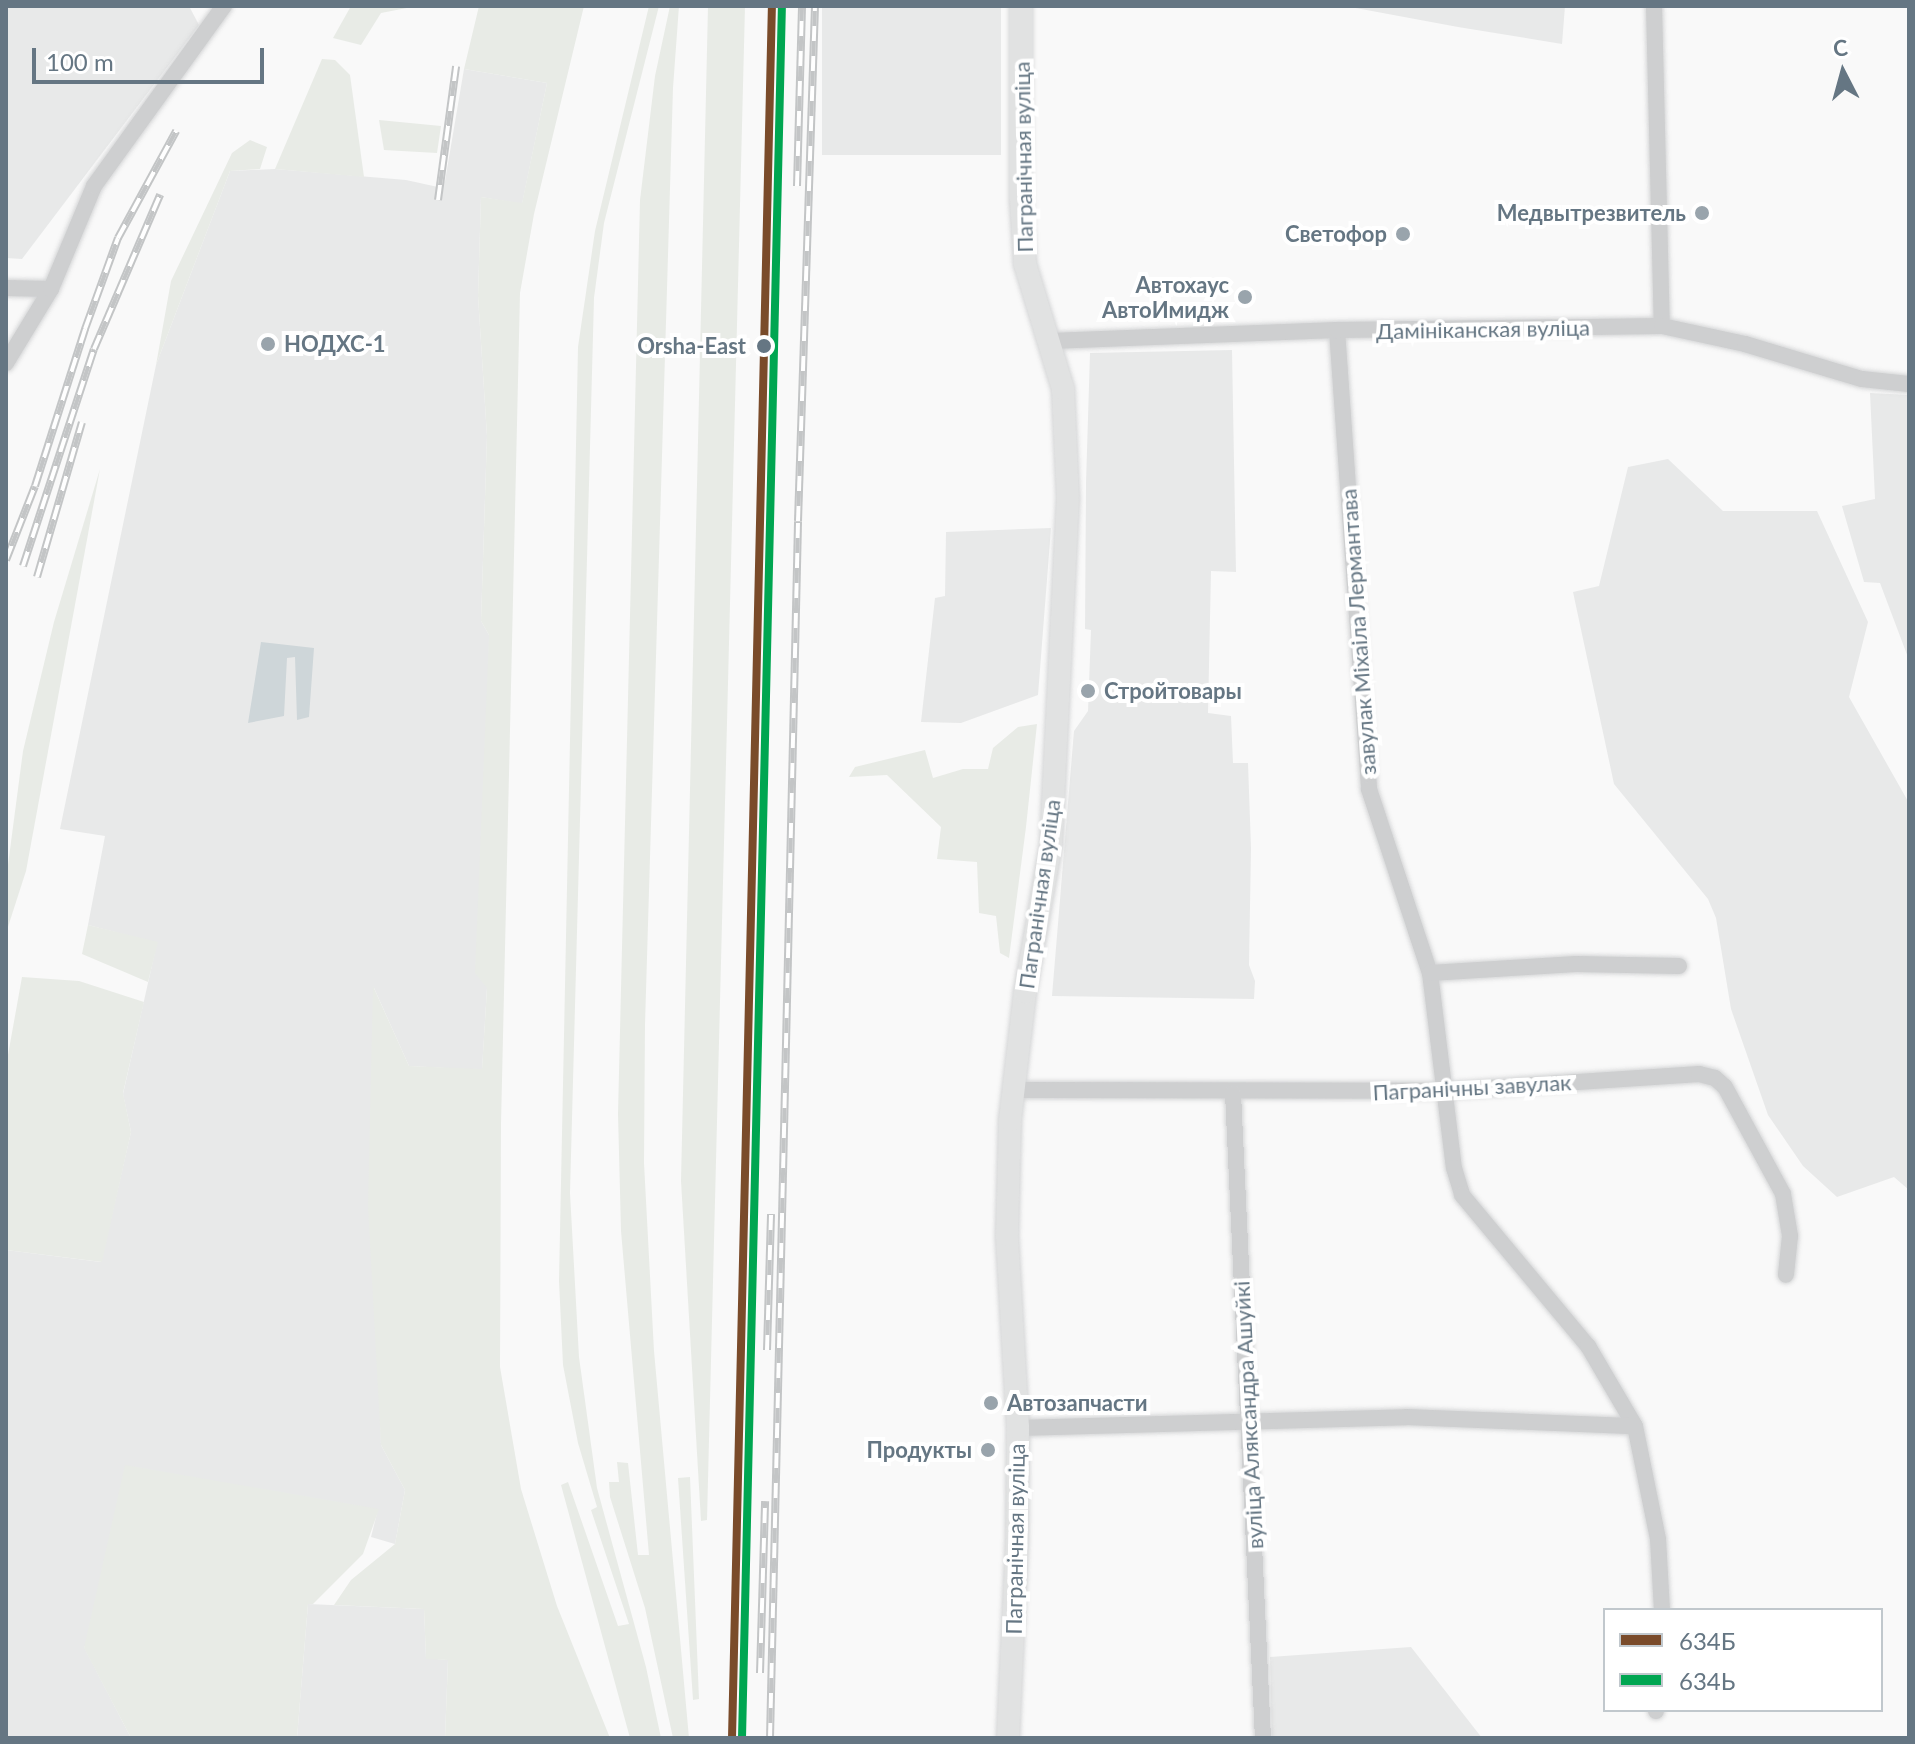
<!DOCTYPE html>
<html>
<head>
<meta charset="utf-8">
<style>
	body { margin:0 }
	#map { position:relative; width:1915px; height:1744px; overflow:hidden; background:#f9f9f9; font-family:Lato,sans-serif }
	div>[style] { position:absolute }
	.built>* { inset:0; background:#e8e9e9; transform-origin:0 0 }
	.green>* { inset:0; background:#e8ebe6 }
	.water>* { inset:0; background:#ced6d9 }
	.roads { filter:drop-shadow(0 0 2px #d5d6d7) drop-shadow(0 0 2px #d5d6d7) }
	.minor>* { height:16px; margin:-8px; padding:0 8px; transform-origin:8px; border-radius:8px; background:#cecfd0 }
	.major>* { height:22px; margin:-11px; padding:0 11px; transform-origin:11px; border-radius:11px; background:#e1e2e2 }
	.rail>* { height:8px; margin-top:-4px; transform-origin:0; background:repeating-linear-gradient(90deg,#fff 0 15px,#c3c5c6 0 30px); box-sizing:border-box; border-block:2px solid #c3c5c6 }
	.rail-1>* { height:8px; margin:-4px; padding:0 4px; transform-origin:4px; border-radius:4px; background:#7a4b2a }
	.rail-2>* { height:8px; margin:-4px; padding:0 4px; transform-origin:4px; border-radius:4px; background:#00a651 }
	.dots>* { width:22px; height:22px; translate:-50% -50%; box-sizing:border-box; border:4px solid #fff; border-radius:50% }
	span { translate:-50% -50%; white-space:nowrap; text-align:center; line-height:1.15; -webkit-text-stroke:8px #fff; paint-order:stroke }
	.street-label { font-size:22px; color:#657683 }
	.poi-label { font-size:22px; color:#657683; font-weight:700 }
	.right { translate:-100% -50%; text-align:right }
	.left { translate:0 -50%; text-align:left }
	.stop-label { font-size:22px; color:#657683; font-weight:700 }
	.frame { position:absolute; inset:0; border:8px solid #657683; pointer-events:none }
	.legend { position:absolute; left:1603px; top:1608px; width:280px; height:104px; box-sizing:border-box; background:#fff; border:2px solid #c1c8cd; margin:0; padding:10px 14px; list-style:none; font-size:24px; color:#657683 }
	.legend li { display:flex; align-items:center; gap:16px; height:40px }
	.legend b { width:40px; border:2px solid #c1c8cd }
	.north { position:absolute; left:1803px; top:32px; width:80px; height:80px; -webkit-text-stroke:6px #fff; paint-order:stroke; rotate:354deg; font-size:22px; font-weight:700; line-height:32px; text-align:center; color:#657683 }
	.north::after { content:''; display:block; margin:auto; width:28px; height:36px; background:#657683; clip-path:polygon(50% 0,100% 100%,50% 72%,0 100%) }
	.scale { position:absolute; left:32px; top:48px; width:232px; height:36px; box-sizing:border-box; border:4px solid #657683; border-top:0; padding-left:10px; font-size:24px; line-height:28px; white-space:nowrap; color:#657683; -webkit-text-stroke:6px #fff; paint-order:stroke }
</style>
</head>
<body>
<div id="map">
	<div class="built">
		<i style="clip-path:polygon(6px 6px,189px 6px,199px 25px,22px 259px,6px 258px)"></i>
		<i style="left:822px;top:6px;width:179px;height:149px"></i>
		<i style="clip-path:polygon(1345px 6px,1565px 6px,1562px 44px,1458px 27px)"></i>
		<i style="clip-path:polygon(464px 69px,547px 83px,522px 204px,481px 197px,478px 296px,487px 436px,481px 621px,489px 635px,487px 988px,482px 1070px,409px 1066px,374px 988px,381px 1445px,405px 1490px,395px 1544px,371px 1537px,378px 1509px,84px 1647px,131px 1738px,6px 1738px,6px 1250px,101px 1262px,131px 1132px,123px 1094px,157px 943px,88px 925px,105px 836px,60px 829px,156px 365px,230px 171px,275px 169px,406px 180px,438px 187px,445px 181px)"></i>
		<i style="clip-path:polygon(1232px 350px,1236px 572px,1211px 571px,1208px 713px,1231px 716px,1233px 763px,1248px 763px,1251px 848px,1249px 965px,1255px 981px,1254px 999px,1052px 996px,1074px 731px,1088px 711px,1091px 630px,1085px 629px,1086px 483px,1090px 353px)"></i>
		<i style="clip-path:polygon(1870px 393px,1909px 395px,1909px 660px,1880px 583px,1864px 582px,1842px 506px,1875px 499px)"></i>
		<i style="clip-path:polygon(1668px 459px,1723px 511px,1817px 511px,1868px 622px,1849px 697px,1909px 803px,1909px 1190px,1894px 1177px,1837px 1197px,1803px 1166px,1768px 1115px,1731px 1009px,1716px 918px,1708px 899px,1614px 784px,1573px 592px,1599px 586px,1628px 467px)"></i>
		<i style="clip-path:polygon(1051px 528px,1038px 695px,961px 723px,921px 722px,935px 598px,945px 596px,946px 532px)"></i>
		<i style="clip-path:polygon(308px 1604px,424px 1609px,426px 1658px,448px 1660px,445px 1738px,297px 1738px)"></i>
		<i style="clip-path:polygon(1411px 1647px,1482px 1738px,1272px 1738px,1270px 1657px)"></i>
	</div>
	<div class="green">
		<i style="clip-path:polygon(351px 6px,417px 6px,381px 13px,361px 45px,333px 38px)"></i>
		<i style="clip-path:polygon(479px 6px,584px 6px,534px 214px,520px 293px,501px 1124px,500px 1367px,521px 1489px,557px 1606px,610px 1738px,445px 1738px,448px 1660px,426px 1659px,424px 1609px,334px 1605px,351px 1580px,395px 1544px,405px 1490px,381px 1445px,368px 1206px,373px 986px,409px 1066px,482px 1069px,487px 988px,475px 973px,489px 635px,481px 621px,487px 436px,478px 296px,481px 197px,522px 203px,547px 83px,464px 69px)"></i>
		<i style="clip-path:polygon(649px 6px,659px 6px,604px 223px,594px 298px,570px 1193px,579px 1357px,597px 1488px,646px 1667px,661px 1738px,630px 1738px,561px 1485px,568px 1482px,618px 1626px,629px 1624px,591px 1510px,597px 1507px,578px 1443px,563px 1365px,559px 1281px,578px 347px,595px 231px)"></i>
		<i style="clip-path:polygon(670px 6px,679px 6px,673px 88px,645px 1025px,644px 1163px,654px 1351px,689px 1738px,673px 1738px,645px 1608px,610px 1497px,609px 1482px,619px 1482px,617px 1462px,628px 1463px,638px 1555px,649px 1555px,621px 1231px,618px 1114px,640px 200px,655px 76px)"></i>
		<i style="clip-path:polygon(708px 6px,745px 6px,707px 1520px,701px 1521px,681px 1181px)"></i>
		<i style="clip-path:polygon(322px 59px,335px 60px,350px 75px,364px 177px,275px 169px)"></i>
		<i style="clip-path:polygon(379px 120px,441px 126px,437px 153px,384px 150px)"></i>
		<i style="clip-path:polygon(250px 140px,267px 147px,260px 169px,230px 171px,156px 365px,171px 281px,232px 153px)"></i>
		<i style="clip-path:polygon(100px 469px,26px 871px,6px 933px,6px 880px,23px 751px,54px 622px)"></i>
		<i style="clip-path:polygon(1037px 724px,1026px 827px,1009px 958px,1000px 953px,996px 916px,979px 913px,977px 862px,937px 859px,941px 827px,887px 775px,849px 777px,855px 767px,925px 750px,933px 778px,963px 769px,988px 769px,993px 748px,1018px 727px)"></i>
		<i style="clip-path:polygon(88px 925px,158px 942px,148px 982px,82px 954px)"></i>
		<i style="clip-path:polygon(22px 977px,79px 981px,144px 1002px,123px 1093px,131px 1132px,102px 1262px,6px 1250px,6px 1066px)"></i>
		<i style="clip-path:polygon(125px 1465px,379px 1509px,363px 1554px,313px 1604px,308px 1604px,297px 1738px,131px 1738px,84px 1648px)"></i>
		<i style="clip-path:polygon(690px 1477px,699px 1699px,693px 1700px,678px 1478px)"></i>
	</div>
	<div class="water">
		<i style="clip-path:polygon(261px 642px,314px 648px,309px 717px,297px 720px,295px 657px,287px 658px,284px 716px,248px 723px)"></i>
	</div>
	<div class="roads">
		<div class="minor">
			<i style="left:1654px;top:6px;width:320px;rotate:88.6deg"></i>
			<i style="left:6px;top:288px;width:45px;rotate:1.3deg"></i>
			<i style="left:1337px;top:330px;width:460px;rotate:86deg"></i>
			<i style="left:1369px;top:789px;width:194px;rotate:71.7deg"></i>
			<i style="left:1430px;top:973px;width:196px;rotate:83deg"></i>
			<i style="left:1454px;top:1168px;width:28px;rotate:73deg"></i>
			<i style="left:1462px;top:1195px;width:197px;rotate:50.2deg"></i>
			<i style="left:1588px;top:1346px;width:93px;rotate:59.6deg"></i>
			<i style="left:1635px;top:1426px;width:115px;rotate:78.5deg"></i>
			<i style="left:1658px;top:1539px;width:71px;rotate:86.8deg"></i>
			<i style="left:1050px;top:341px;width:287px;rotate:-2.2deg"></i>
			<i style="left:1337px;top:330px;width:325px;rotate:-0.7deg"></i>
			<i style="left:1662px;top:326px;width:85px;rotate:12.2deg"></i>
			<i style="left:1745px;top:344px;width:122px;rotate:16.7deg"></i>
			<i style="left:1862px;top:379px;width:47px;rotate:6.1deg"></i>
			<i style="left:6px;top:363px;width:87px;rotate:-58.7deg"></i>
			<i style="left:51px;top:289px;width:112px;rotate:-67.3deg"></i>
			<i style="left:94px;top:186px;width:222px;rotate:-54.2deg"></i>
			<i style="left:1430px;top:973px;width:146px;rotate:-3.5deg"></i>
			<i style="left:1576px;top:964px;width:103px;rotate:1.1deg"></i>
			<i style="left:1012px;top:1090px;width:430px;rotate:0.1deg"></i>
			<i style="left:1442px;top:1091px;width:258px;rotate:-3.8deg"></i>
			<i style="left:1699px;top:1074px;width:16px;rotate:14deg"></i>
			<i style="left:1715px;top:1078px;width:13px;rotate:42deg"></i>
			<i style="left:1725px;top:1087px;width:122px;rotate:61.5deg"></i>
			<i style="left:1783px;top:1194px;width:43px;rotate:80.5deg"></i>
			<i style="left:1790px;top:1236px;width:39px;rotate:96deg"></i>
			<i style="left:1233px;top:1093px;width:646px;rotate:87.34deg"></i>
			<i style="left:1018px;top:1428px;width:388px;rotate:-1.6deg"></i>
			<i style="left:1406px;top:1417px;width:229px;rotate:2.3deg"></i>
			<i style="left:1656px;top:1711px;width:1px;rotate:-90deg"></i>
		</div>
		<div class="major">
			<i style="left:1008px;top:1738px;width:197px;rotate:-87.4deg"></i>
			<i style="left:1017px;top:1541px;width:113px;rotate:-89.5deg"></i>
			<i style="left:1018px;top:1428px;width:193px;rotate:-93.3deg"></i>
			<i style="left:1007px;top:1235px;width:115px;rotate:-88.5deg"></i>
			<i style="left:1010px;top:1120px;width:129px;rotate:-83.3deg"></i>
			<i style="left:1025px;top:992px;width:150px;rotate:-80deg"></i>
			<i style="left:1051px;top:844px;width:345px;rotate:-87.2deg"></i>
			<i style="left:1068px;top:499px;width:110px;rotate:-92.6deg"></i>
			<i style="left:1063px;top:389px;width:131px;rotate:-106.9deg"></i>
			<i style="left:1025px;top:264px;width:64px;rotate:-93.6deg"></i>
			<i style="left:1021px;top:200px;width:194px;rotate:-90deg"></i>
		</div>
	</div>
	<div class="rail">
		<i style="left:935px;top:8px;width:2px;rotate:-90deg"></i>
		<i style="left:797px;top:186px;width:180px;rotate:-88.4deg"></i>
		<i style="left:438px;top:200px;width:135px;rotate:-82.3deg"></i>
		<i style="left:6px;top:560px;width:79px;rotate:-68.6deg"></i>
		<i style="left:35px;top:486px;width:165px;rotate:-72.3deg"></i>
		<i style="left:85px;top:329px;width:97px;rotate:-70.1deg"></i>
		<i style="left:118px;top:238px;width:122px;rotate:-61.5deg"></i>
		<i style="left:23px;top:566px;width:228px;rotate:-71.9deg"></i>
		<i style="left:94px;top:349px;width:168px;rotate:-66.8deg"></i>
		<i style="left:37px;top:577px;width:161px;rotate:-73.8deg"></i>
		<i style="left:767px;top:1350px;width:136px;rotate:-88.3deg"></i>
		<i style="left:760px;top:1673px;width:172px;rotate:-88.3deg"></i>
		<i style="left:770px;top:1738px;width:1217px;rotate:-88.68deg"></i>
		<i style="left:798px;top:521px;width:515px;rotate:-88.11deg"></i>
	</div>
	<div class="rail-1">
		<i style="left:732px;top:1738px;width:1732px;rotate:-88.68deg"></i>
	</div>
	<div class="rail-2">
		<i style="left:742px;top:1738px;width:1732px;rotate:-88.68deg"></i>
	</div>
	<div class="dots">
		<i style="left:1702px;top:213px;background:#99a4ac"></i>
		<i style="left:1403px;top:234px;background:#99a4ac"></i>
		<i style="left:1245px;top:297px;background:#99a4ac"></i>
		<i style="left:268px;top:344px;background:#99a4ac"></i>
		<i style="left:764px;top:346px;background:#657683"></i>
		<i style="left:1088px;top:691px;background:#99a4ac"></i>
		<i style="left:991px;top:1403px;background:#99a4ac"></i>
		<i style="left:988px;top:1450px;background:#99a4ac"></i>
	</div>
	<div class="street-label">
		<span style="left:1023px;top:157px;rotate:-91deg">Пагранічная вуліца</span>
		<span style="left:1483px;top:329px;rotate:-1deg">Дамініканская вуліца</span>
		<span style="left:1358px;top:632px;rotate:-94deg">завулак Міхаіла Лермантава</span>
		<span style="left:1039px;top:894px;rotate:-82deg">Пагранічная вуліца</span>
		<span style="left:1472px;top:1087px;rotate:-3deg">Пагранічны завулак</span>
		<span style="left:1248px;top:1415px;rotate:-93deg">вуліца Аляксандра Ашуйкі</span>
		<span style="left:1015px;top:1539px;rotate:-89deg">Пагранічная вуліца</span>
	</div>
	<div class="poi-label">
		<span class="right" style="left:1686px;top:213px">Медвытрезвитель</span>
		<span class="right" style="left:1387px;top:234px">Светофор</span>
		<span class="right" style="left:1229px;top:297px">Автохаус<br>АвтоИмидж</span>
		<span class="left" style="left:284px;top:344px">НОДХС-1</span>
		<span class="left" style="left:1104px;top:691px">Стройтовары</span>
		<span class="left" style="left:1007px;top:1403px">Автозапчасти</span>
		<span class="right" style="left:972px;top:1450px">Продукты</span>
	</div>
	<div class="stop-label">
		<span class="right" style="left:746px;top:346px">Orsha-East</span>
	</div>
	<div class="frame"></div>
	<ul class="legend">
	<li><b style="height:10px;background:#7a4b2a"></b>634Б</li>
	<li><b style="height:10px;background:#00a651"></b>634Ь</li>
	</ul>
	<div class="north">С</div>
	<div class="scale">100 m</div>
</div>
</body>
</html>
